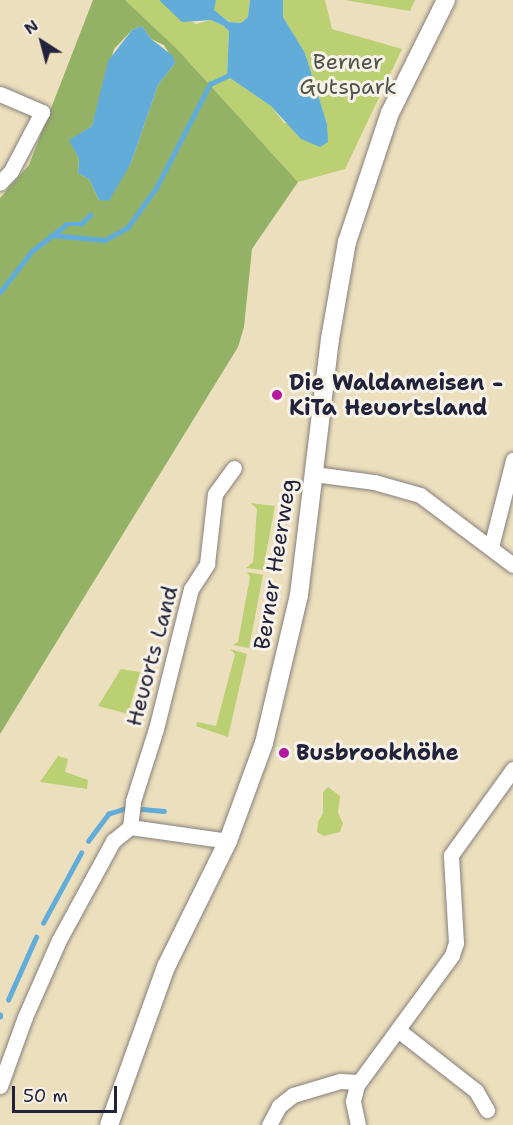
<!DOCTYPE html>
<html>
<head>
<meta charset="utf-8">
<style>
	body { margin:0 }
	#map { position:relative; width:513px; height:1125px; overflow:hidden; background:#ecdfbd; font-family:"Shantell Sans",sans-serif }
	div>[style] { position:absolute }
	.green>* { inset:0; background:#bbcf73 }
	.forest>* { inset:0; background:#94b265 }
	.water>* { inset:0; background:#61acd9 }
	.stream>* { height:4.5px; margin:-2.25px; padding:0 2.25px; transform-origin:2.25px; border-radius:2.25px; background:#61acd9 }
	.roads { filter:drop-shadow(0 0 2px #87807c) drop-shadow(0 0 2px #87807c) }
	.minor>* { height:15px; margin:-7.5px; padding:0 7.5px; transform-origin:7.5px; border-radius:7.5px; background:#fff }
	.major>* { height:18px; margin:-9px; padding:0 9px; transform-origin:9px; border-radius:9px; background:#fff }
	.dots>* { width:16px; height:16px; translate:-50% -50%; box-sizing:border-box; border:3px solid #f7f3e8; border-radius:50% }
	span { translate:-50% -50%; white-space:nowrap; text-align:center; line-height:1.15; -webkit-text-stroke:6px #f7f3e8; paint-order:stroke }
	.park-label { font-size:22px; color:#50564c }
	.poi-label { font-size:22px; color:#22223b; font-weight:700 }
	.left { translate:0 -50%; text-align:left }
	.street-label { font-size:22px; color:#22223b }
	.north { position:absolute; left:12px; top:12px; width:60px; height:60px; -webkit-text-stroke:4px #f7f3e8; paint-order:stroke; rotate:324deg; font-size:16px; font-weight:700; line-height:24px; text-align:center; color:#22223b }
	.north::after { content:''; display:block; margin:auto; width:21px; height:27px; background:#22223b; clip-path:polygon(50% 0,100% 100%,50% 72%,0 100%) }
	.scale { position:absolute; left:12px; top:1086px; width:105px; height:27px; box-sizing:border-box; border:3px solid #22223b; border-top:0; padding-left:8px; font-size:18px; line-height:21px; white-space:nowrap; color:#22223b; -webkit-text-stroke:4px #f7f3e8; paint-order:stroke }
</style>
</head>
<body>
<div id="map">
	<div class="green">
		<i style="clip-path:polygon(125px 0,159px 0,196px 24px,211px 20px,224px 26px,229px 31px,227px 76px,271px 106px,284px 123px,327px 124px,305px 53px,283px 17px,283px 0,325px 0,332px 29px,402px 49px,345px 169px,298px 182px,177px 49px)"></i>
		<i style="clip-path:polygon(216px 0,250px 0,248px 17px,241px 23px,230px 22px,213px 10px)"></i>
		<i style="clip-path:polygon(345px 0,415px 0,410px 11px)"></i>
		<i style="clip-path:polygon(251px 503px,275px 506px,263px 570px,246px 568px,253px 562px,254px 552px,257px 509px)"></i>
		<i style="clip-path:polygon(247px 572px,263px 575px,249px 648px,233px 645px,238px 642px,250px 577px)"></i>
		<i style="clip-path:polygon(230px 649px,247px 654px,228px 737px,196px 726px,197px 722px,216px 726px,235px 654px)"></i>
		<i style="clip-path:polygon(121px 669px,140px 672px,128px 714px,98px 706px)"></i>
		<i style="clip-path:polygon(58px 756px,68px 759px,65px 772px,88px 780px,87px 789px,40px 782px)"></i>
		<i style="clip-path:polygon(328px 787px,340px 796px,338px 813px,343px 823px,340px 832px,324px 836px,317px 832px,318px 822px,323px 813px,323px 792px)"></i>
	</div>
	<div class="forest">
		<i style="clip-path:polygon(evenodd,93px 0,125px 0,177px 49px,298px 182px,252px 249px,244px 327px,238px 347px,0 734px,0 198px,29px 165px,93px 0,142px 26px,151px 39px,164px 45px,175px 63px,158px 85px,131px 163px,99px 200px,89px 179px,78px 173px,79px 159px,70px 140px,92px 126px,114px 49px,132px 30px,142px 26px)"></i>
	</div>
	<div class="water">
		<i style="clip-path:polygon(159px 0,216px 0,214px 10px,229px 22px,241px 23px,248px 17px,250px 0,283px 0,283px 17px,305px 53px,327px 124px,328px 142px,320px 147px,301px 139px,271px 106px,227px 76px,229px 31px,224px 26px,211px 20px,182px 22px)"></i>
		<i style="clip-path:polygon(142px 26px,151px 39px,173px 56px,175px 63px,158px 85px,131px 163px,109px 201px,99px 200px,89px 179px,78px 173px,79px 159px,69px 140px,92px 126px,108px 61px,132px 30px)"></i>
	</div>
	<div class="stream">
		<i style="left:51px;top:235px;width:54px;rotate:5.3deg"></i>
		<i style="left:105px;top:240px;width:26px;rotate:-29deg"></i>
		<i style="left:128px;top:227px;width:48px;rotate:-54.3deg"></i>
		<i style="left:156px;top:188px;width:117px;rotate:-62.6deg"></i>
		<i style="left:210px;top:84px;width:19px;rotate:-25deg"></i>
		<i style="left:0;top:292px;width:52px;rotate:-52deg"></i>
		<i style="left:32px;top:251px;width:44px;rotate:-37.6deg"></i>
		<i style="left:67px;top:224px;width:14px"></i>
		<i style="left:81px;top:224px;width:13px;rotate:-45deg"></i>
		<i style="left:142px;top:809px;width:22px;rotate:5deg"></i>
		<i style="left:88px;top:841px;width:34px;rotate:-53deg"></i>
		<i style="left:108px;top:814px;width:19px;rotate:-18deg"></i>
		<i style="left:43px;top:923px;width:80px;rotate:-61.5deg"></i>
		<i style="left:8px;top:1000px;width:69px;rotate:-66deg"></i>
		<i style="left:0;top:1017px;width:2px;rotate:-90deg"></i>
	</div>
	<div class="roads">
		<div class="minor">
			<i style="left:0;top:94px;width:46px;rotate:23.2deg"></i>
			<i style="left:42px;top:112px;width:67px;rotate:117.7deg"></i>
			<i style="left:11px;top:171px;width:16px;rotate:133deg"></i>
			<i style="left:314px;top:474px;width:61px;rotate:7.6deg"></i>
			<i style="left:374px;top:482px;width:48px;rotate:15.8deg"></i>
			<i style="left:420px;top:495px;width:116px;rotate:37deg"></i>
			<i style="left:491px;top:547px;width:90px;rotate:-75.8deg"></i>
			<i style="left:130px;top:827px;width:26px;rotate:-83deg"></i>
			<i style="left:133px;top:801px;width:76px;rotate:-72.3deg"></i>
			<i style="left:156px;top:729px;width:144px;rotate:-76deg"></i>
			<i style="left:191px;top:589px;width:30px;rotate:-57deg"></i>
			<i style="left:207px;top:564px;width:70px;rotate:-83.5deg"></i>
			<i style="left:215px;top:494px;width:32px;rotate:-54deg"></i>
			<i style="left:398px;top:1030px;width:99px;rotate:38deg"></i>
			<i style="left:476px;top:1091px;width:22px;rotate:60deg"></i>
			<i style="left:0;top:1086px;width:73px;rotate:-70.1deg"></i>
			<i style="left:25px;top:1017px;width:84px;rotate:-66.2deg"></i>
			<i style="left:59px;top:940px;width:113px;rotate:-61.4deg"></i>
			<i style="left:113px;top:841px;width:22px;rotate:-39deg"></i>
			<i style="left:130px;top:827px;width:99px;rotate:8.1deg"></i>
			<i style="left:269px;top:1125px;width:21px;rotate:-62deg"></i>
			<i style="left:279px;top:1106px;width:18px;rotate:-38deg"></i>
			<i style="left:293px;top:1095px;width:49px;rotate:-16.6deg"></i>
			<i style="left:340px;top:1081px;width:18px;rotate:3deg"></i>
			<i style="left:358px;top:1125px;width:25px;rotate:-102deg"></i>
			<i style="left:353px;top:1101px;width:16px;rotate:-76deg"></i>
			<i style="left:357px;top:1085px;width:161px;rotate:-53.8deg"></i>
			<i style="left:452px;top:955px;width:13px;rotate:-72deg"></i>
			<i style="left:456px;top:943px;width:88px;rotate:-93.3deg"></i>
			<i style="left:451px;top:855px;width:106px;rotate:-54.2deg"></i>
		</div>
		<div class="major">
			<i style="left:109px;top:1125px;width:168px;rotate:-70.2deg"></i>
			<i style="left:166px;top:967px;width:140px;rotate:-63.8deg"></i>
			<i style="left:228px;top:841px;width:104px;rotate:-69.8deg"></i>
			<i style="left:264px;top:743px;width:152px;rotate:-76.7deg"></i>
			<i style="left:299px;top:595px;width:258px;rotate:-83.1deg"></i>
			<i style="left:330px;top:339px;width:98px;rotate:-80.1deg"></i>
			<i style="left:347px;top:242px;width:136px;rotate:-71.6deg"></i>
			<i style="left:390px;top:113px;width:126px;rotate:-63.6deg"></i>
		</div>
	</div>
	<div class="dots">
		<i style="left:277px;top:395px;background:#b5179e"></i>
		<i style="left:284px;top:753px;background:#b5179e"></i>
	</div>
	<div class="park-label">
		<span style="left:348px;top:74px">Berner<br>Gutspark</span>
	</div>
	<div class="poi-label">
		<span class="left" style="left:289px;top:395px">Die Waldameisen -<br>KiTa Heuortsland</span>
		<span class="left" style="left:296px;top:753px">Busbrookhöhe</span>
	</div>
	<div class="street-label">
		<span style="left:275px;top:564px;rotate:-81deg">Berner Heerweg</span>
		<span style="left:152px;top:656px;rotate:-75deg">Heuorts Land</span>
	</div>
	<div class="north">N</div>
	<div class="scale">50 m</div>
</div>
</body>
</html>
